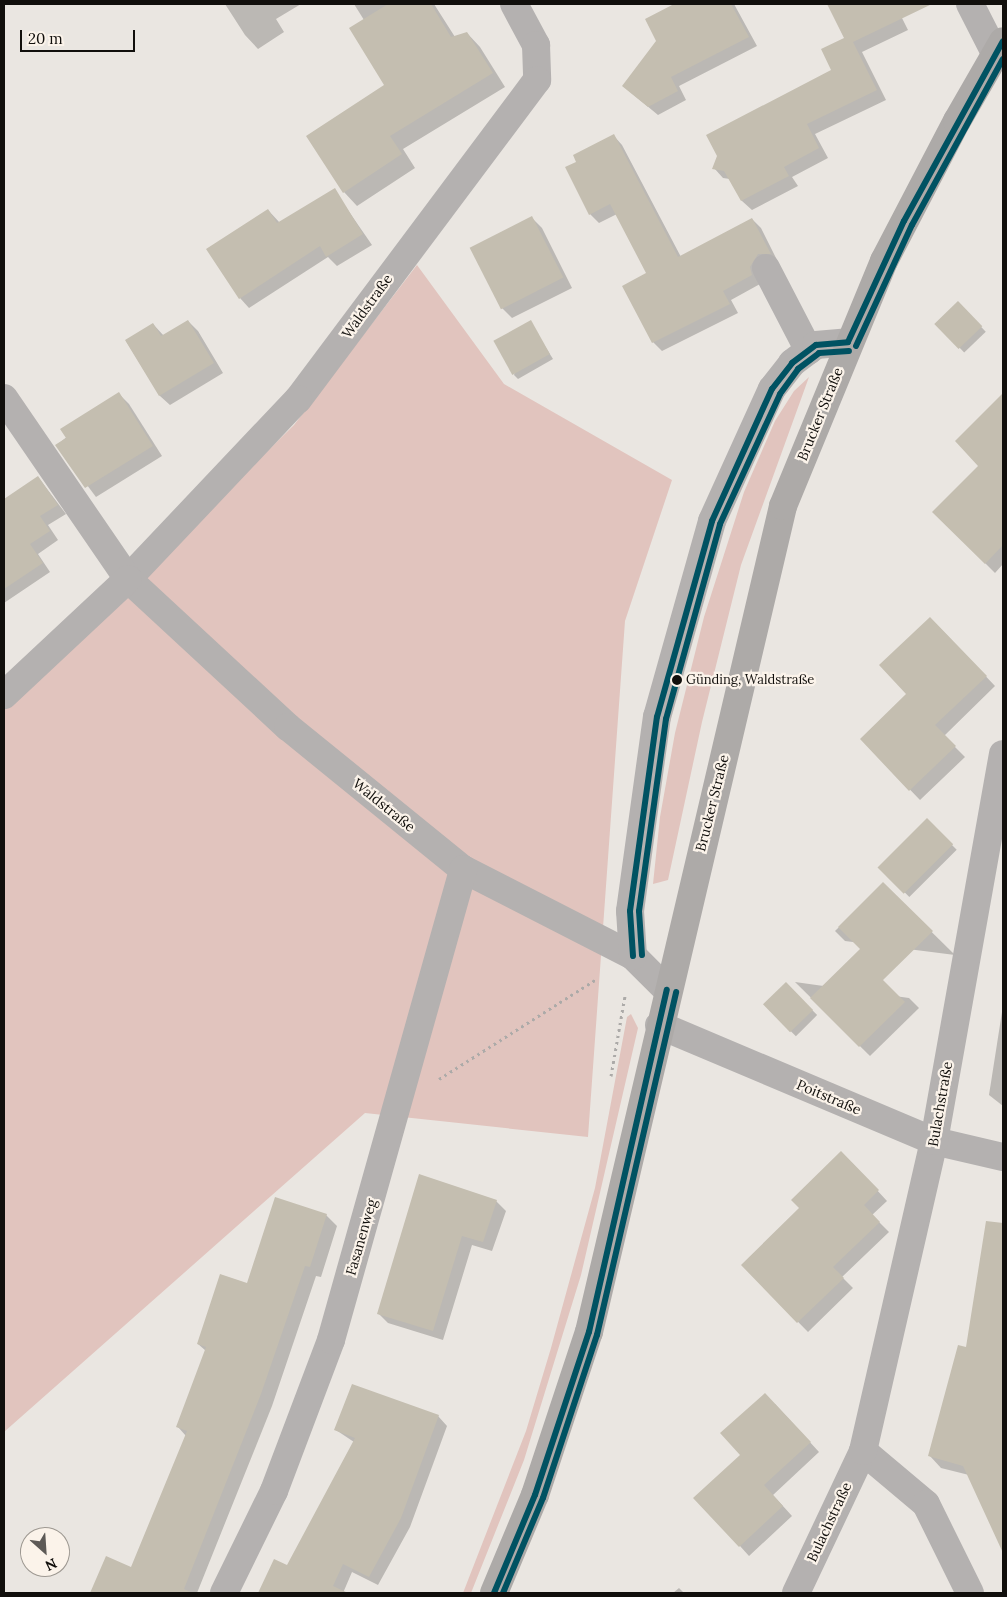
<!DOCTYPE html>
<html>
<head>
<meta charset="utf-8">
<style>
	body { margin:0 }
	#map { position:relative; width:1007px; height:1597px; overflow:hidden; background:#eae6e1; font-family:Lora,serif }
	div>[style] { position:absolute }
	.green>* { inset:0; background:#e1c4be }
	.shadow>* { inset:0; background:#0003; transform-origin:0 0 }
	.building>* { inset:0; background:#c4beb0; transform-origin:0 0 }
	.path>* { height:3px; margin-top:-1.5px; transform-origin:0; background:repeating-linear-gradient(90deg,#acaaa8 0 2.5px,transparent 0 6.5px) }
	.minor>* { height:28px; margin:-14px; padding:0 14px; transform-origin:14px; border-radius:14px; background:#b4b1b0 }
	.major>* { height:28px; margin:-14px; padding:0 14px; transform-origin:14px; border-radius:14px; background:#adaaa8 }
	.bus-1>* { height:6px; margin:-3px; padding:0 3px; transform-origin:3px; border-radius:3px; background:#005262 }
	.bus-2>* { height:6px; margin:-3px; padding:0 3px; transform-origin:3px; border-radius:3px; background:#005262 }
	.dots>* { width:14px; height:14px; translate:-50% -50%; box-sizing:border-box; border:2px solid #fbf3ea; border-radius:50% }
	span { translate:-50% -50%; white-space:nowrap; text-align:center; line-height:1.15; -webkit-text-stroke:4.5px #fbf3ea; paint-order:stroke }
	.bus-label { font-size:13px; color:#110f0c }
	.left { translate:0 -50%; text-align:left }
	.street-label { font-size:14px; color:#110f0c }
	.frame { position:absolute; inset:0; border:5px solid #110f0c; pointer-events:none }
	.north { position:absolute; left:20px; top:1527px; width:50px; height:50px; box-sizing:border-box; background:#fbf3ea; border:1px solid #9d9891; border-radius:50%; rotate:154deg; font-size:14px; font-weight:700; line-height:20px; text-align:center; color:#110f0c }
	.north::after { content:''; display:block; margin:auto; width:18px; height:22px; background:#5d5a57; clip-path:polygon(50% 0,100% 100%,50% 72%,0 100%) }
	.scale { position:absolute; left:20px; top:30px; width:115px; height:22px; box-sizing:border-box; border:2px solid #110f0c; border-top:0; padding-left:6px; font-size:15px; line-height:18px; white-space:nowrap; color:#110f0c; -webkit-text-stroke:4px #fbf3ea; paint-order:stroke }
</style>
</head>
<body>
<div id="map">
	<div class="green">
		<i style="clip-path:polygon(417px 265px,504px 384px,672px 480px,625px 621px,588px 1137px,365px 1113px,4px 1432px,4px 709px,294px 425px)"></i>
		<i style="clip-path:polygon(809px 377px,741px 565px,702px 722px,668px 880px,653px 884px,660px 817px,675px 733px,704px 617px,744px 492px,775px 421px,794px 391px)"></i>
		<i style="clip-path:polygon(631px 1014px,638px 1028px,581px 1275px,524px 1460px,471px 1593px,463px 1593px,526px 1431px,551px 1348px,595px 1188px,627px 1017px)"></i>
	</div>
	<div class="shadow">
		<i style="clip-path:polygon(225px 4px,301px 4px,276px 19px,284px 32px,258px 49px,245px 35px)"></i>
		<i style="clip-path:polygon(354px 4px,434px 4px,455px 37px,467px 33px,480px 47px,505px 87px,403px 149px,415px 168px,357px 206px,344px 192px,385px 85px,364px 20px)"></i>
		<i style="clip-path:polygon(677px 4px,734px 4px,757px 46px,679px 86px,686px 100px,658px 115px,623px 86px,657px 41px,646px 20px)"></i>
		<i style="clip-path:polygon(828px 4px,926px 4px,901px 16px,908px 30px,862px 52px,886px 100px,815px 134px,828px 158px,792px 177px,798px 186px,752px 210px,742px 201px,730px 179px,723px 178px,714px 168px,833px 70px,845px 39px)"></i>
		<i style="clip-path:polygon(614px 136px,622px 145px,681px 257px,752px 219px,761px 228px,778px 262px,760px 284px,731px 300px,738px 313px,662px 351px,653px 342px,648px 274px,617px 214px,599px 223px,590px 214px,578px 162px)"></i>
		<i style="clip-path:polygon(334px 190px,372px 245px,337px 266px,328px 257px,249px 308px,240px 298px,268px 210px,280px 223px)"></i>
		<i style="clip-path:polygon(532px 218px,542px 228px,572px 288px,512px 318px,502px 308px)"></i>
		<i style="left:958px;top:303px;width:40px;height:30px;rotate:46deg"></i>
		<i style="clip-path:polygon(188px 321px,198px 331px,223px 373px,170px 405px,160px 396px,126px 341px,153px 324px,164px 336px)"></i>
		<i style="clip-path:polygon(530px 322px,553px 359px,518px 379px,514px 375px)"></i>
		<i style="clip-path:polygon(119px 394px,129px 404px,162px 456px,96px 497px,57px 445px)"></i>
		<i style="clip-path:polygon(1001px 397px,1003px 564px,995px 573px,934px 512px,980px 466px)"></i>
		<i style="clip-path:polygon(38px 477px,66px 514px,48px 525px,58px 540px,38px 554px,50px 572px,4px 603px,4px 500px)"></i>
		<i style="clip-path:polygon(940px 628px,995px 686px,944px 736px,965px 757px,920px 800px,861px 739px,908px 694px)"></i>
		<i style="left:927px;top:820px;width:42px;height:67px;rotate:45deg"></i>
		<i style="clip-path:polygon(883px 884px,955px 955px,845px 941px,835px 931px)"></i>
		<i style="clip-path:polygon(795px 982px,909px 998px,919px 1008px,870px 1056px)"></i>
		<i style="left:786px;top:984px;width:44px;height:30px;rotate:45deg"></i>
		<i style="clip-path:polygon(1002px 1012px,1003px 1012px,1003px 1106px,989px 1095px)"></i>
		<i style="clip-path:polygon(851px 1162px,887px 1201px,872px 1215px,889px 1232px,842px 1277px,853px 1288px,808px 1332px,742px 1265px)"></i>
		<i style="clip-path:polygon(496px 1201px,506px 1211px,492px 1251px,472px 1245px,443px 1340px,388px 1323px,379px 1314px)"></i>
		<i style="clip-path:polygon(326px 1215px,337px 1226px,321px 1277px,316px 1276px,272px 1406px,197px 1593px,92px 1593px,107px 1558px,132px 1568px,186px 1436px,178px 1427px,206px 1351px,198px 1344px,248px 1284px)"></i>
		<i style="clip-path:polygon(984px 1241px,1003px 1244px,1003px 1550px,969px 1475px,941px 1468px,930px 1456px,967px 1348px)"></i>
		<i style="clip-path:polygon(775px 1404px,819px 1452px,773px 1495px,792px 1516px,749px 1556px,740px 1546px,741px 1455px)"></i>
		<i style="clip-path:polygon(438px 1416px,447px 1426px,410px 1527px,378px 1585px,352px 1572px,343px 1593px,260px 1593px,275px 1561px,288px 1567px,354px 1442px,336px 1430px)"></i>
		<i style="clip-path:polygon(679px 1588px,684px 1593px,673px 1593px)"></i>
	</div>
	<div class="building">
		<i style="clip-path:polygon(388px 4px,431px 4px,451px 37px,467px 32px,493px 73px,390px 136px,402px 154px,343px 193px,306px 136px,384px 85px,349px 28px)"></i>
		<i style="clip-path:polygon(674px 4px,731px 4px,749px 37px,671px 77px,678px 91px,648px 107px,622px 86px,656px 41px,645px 19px)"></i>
		<i style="clip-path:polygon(827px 4px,932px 4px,853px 42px,877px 90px,807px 124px,819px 148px,784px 167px,789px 176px,741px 201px,724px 171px,712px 169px,717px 156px,706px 135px,831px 70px,821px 49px,844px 38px)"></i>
		<i style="clip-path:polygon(614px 134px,678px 257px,752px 218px,771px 254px,758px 254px,750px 267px,752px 275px,723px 291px,730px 304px,652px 343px,622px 286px,646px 273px,610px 204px,589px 215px,565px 167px,576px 162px,573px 155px)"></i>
		<i style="clip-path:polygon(335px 188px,363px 234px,326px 257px,320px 246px,239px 299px,206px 249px,268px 209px,277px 223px)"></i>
		<i style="left:532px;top:216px;width:69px;height:70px;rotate:63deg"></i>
		<i style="left:958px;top:301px;width:35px;height:33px;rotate:46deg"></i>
		<i style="clip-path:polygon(188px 320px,214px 363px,159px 396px,125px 340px,153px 323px,161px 336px)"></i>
		<i style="left:531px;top:320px;width:39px;height:43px;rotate:61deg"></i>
		<i style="clip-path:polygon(119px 392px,153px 446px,85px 488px,55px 445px,66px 438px,60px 429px)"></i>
		<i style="clip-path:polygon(1003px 393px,1003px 545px,985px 564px,932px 512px,978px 466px,955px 441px)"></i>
		<i style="clip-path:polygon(38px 476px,58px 505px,40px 516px,50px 531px,30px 544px,43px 563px,4px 589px,4px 499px)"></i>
		<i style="clip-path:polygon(930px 617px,987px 676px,935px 725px,956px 746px,909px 791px,860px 739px,906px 694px,879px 665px)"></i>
		<i style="left:927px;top:818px;width:37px;height:70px;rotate:45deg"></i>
		<i style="clip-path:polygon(883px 882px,933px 931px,883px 980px,905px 1002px,859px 1047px,810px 998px,860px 949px,838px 927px)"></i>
		<i style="left:786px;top:982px;width:39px;height:32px;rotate:46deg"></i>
		<i style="clip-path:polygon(841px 1151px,879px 1190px,864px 1205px,880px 1222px,833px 1267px,844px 1278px,797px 1323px,741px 1265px,799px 1208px,791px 1200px)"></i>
		<i style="clip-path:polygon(419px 1174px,497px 1200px,483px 1242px,462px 1236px,433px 1331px,377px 1314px)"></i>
		<i style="clip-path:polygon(275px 1197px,327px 1214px,310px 1267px,305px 1266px,261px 1394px,184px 1589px,193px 1593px,90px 1593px,106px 1556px,131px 1567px,187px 1431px,176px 1427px,206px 1347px,197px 1344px,220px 1274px,247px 1283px)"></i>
		<i style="clip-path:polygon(986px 1221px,1003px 1223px,1003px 1553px,963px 1466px,928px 1456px,958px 1345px,966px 1347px)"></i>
		<i style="clip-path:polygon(352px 1384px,439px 1415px,401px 1518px,369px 1577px,343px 1564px,333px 1586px,348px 1593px,258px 1593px,274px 1559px,287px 1565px,355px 1438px,334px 1430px)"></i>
		<i style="clip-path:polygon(765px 1393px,811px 1442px,764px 1485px,783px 1506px,739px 1547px,693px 1498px,740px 1455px,720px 1433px)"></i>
	</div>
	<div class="path">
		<i style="left:611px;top:1076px;width:81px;rotate:-80.1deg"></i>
		<i style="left:439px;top:1079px;width:188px;rotate:-32.4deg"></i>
	</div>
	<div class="minor">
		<i style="left:514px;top:4px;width:47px;rotate:61.8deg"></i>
		<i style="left:536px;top:45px;width:35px;rotate:88deg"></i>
		<i style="left:537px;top:80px;width:399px;rotate:126.8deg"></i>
		<i style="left:298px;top:399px;width:248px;rotate:133.4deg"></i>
		<i style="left:128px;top:579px;width:218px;rotate:42.8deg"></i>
		<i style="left:288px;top:727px;width:225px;rotate:39.1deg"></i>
		<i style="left:463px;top:869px;width:191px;rotate:27.1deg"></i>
		<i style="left:633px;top:956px;width:48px;rotate:45deg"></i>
		<i style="left:970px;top:4px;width:55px;rotate:63deg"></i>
		<i style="left:766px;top:268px;width:93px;rotate:62.6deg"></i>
		<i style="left:4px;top:398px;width:219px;rotate:55.6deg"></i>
		<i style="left:128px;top:579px;width:170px;rotate:136.9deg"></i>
		<i style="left:633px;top:956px;width:45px;rotate:-93.8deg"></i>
		<i style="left:630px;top:911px;width:196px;rotate:-82.1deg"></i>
		<i style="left:657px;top:717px;width:204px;rotate:-74.3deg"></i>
		<i style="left:712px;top:521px;width:145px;rotate:-65.6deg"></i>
		<i style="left:772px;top:389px;width:33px;rotate:-52deg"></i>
		<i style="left:792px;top:363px;width:30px;rotate:-37deg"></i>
		<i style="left:816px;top:345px;width:32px;rotate:-5deg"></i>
		<i style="left:659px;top:1025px;width:298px;rotate:22.9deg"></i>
		<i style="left:934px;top:1141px;width:71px;rotate:13.1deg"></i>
		<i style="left:863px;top:1451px;width:82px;rotate:40.1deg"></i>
		<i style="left:926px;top:1504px;width:99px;rotate:63.7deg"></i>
		<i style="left:224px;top:1593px;width:114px;rotate:-63.9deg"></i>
		<i style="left:274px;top:1491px;width:161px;rotate:-69.3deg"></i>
		<i style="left:331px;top:1340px;width:489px;rotate:-74.3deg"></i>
		<i style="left:796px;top:1593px;width:157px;rotate:-64.7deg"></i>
		<i style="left:863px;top:1451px;width:318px;rotate:-77.1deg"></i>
		<i style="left:934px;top:1141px;width:393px;rotate:-79.9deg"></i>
	</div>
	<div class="major">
		<i style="left:494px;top:1593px;width:106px;rotate:-67.3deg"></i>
		<i style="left:535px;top:1495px;width:172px;rotate:-71.7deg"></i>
		<i style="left:589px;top:1332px;width:848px;rotate:-76.78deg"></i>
		<i style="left:783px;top:506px;width:265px;rotate:-67.6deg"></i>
		<i style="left:884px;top:261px;width:158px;rotate:-62.5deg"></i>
		<i style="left:957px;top:121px;width:92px;rotate:-60.1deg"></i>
	</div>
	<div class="bus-1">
		<i style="left:848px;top:342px;width:133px;rotate:-65.2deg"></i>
		<i style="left:904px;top:221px;width:205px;rotate:-61.2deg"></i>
		<i style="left:633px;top:956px;width:45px;rotate:-93.8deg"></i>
		<i style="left:630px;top:911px;width:196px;rotate:-82.1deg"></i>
		<i style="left:657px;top:717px;width:204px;rotate:-74.3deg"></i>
		<i style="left:712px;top:521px;width:145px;rotate:-65.6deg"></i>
		<i style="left:772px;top:389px;width:33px;rotate:-52deg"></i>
		<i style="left:792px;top:363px;width:30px;rotate:-37deg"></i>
		<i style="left:816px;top:345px;width:32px;rotate:-5deg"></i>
		<i style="left:494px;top:1593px;width:106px;rotate:-67.3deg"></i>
		<i style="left:535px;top:1495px;width:172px;rotate:-71.7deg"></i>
		<i style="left:589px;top:1332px;width:351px;rotate:-77.2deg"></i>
	</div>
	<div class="bus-2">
		<i style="left:856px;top:346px;width:133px;rotate:-65.2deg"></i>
		<i style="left:912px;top:225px;width:189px;rotate:-61.3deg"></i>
		<i style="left:642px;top:955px;width:44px;rotate:-93.9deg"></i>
		<i style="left:639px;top:911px;width:194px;rotate:-82deg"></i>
		<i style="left:666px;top:719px;width:202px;rotate:-74.5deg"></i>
		<i style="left:720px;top:524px;width:143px;rotate:-65.2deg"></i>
		<i style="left:780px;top:394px;width:31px;rotate:-54deg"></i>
		<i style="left:798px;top:369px;width:26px;rotate:-37deg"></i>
		<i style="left:819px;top:353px;width:30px;rotate:-4deg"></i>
		<i style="left:503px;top:1593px;width:103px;rotate:-67.2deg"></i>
		<i style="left:543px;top:1498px;width:172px;rotate:-71.7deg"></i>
		<i style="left:597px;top:1335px;width:352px;rotate:-77deg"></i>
	</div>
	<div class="dots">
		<i style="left:677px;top:680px;background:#110f0c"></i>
	</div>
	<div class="bus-label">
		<span class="left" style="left:686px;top:680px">Günding, Waldstraße</span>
	</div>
	<div class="street-label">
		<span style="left:367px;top:306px;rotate:-54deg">Waldstraße</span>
		<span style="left:820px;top:414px;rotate:-68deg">Brucker Straße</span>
		<span style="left:712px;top:803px;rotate:-76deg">Brucker Straße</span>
		<span style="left:384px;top:805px;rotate:39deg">Waldstraße</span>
		<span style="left:829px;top:1097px;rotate:23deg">Poitstraße</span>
		<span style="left:940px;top:1104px;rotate:-80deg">Bulachstraße</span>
		<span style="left:361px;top:1237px;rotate:-74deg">Fasanenweg</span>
		<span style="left:829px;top:1522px;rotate:-65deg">Bulachstraße</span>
	</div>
	<div class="frame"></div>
	<div class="north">N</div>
	<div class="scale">20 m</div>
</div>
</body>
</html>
